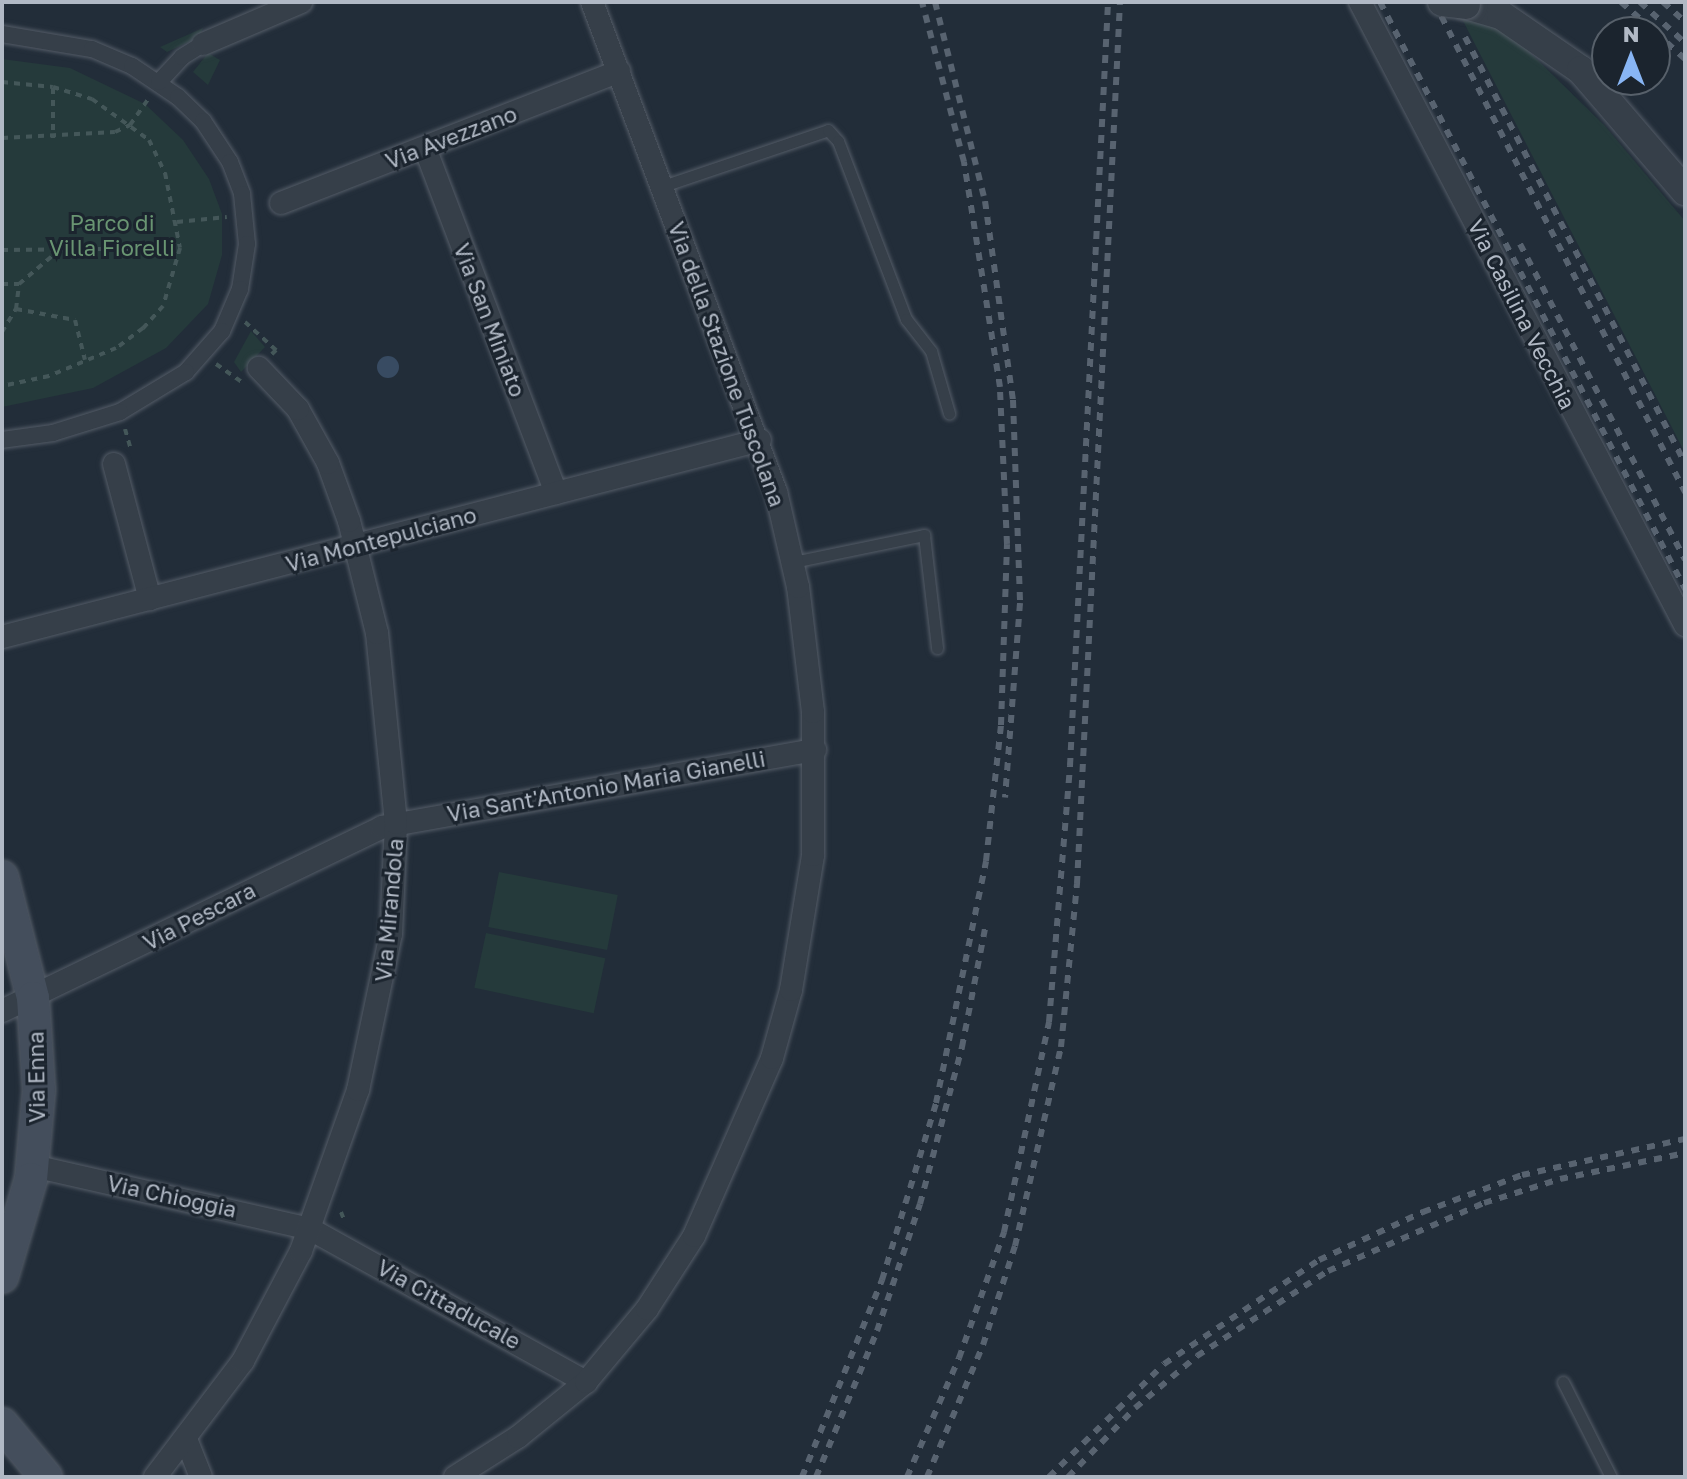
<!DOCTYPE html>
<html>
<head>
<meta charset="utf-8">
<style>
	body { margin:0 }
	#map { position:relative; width:1687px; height:1479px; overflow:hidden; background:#222d39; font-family:"Golos Text",sans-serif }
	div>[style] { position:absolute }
	.green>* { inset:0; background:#253a3b; transform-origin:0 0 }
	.water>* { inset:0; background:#384b62 }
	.round { border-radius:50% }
	.path>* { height:4px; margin-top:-2px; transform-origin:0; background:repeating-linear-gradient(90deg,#445759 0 6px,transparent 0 12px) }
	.roads { filter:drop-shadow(0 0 2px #545c67) drop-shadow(0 0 2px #545c67) }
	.service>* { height:11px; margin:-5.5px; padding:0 5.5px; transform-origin:5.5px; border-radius:5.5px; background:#363f49 }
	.pedestrian>* { height:16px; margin:-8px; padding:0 8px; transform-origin:8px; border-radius:8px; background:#363f49 }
	.minor>* { height:22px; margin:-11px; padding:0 11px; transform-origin:11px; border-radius:11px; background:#363f49 }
	.tertiary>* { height:28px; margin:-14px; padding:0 14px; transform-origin:14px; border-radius:14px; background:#363f49 }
	.secondary>* { height:32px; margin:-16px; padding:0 16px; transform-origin:16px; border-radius:16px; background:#444e5c }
	.rail>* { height:6px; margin-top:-3px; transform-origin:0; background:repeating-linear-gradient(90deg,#586370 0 8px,transparent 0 16px) }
	.bridges { filter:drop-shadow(0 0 2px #545c67) drop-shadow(0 0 2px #545c67) }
	.tertiary-bridge>* { height:28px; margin:-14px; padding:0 14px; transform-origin:14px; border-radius:14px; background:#363f49 }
	span { translate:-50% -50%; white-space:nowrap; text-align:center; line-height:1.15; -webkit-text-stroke:6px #1b242e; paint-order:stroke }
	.street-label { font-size:22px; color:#b1b9c5 }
	.park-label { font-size:22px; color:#699572 }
	.frame { position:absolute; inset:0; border:4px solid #b1b9c5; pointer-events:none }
	.north { position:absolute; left:1591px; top:16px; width:80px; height:80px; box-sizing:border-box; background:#1b242e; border:2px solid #57606a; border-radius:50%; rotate:0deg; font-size:22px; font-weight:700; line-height:32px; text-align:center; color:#b1b9c5 }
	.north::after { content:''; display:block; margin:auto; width:28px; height:36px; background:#88b5f4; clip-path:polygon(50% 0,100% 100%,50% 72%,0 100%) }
</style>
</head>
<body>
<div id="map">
	<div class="green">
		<i style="clip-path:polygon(1459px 13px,1511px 34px,1605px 126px,1685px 221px,1685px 453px)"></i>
		<i style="clip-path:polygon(203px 28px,199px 37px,167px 52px,160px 47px)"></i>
		<i style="clip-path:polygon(208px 53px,220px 60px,208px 85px,193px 72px)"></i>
		<i style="clip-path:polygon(2px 59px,70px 68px,145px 104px,183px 140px,209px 179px,222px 214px,222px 255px,208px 304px,166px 348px,93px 388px,2px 407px)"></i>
		<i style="clip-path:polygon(251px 331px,265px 347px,241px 372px,234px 362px)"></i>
		<i style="left:499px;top:872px;width:121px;height:56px;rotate:11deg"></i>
		<i style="left:486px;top:933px;width:122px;height:56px;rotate:12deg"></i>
	</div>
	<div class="water">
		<i class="round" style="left:377px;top:356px;width:22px;height:22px"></i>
	</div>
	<div class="path">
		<i style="left:2px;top:82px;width:51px;rotate:5.6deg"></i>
		<i style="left:53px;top:87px;width:41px;rotate:17.1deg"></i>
		<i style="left:92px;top:99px;width:70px;rotate:35.7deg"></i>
		<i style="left:149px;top:140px;width:37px;rotate:64deg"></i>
		<i style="left:165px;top:173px;width:76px;rotate:78.7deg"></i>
		<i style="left:180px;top:248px;width:60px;rotate:106.3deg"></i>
		<i style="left:163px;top:306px;width:30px;rotate:132deg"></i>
		<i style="left:143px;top:328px;width:34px;rotate:143deg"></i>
		<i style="left:116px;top:348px;width:73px;rotate:157.3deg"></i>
		<i style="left:49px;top:376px;width:48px;rotate:168deg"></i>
		<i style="left:53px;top:88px;width:50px;rotate:90deg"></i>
		<i style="left:2px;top:138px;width:113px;rotate:-3deg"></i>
		<i style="left:115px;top:132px;width:17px;rotate:-25deg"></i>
		<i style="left:130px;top:125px;width:32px;rotate:-55deg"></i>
		<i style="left:177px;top:222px;width:50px;rotate:-5.7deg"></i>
		<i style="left:2px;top:250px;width:177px;rotate:-0.6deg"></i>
		<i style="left:2px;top:284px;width:17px"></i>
		<i style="left:19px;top:284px;width:51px;rotate:-40.2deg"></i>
		<i style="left:16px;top:309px;width:60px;rotate:10.6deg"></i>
		<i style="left:75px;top:320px;width:41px;rotate:76deg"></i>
		<i style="left:245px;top:322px;width:42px;rotate:42.1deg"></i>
		<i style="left:276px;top:350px;width:6px;rotate:135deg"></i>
		<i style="left:2px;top:332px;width:27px;rotate:-59deg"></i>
		<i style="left:16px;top:309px;width:25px;rotate:-83deg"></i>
		<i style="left:216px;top:364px;width:33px;rotate:35deg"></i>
		<i style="left:125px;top:429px;width:19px;rotate:74deg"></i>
		<i style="left:341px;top:1212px;width:9px;rotate:69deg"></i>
	</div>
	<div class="roads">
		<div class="service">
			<i style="left:663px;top:186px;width:174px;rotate:-18.7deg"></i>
			<i style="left:828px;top:130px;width:15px;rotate:48deg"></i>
			<i style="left:838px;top:141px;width:191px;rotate:69.1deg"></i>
			<i style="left:906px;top:319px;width:41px;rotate:52deg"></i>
			<i style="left:931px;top:351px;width:65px;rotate:73.8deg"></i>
			<i style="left:793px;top:562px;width:134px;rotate:-11.6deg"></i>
			<i style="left:924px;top:535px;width:114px;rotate:83.4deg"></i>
			<i style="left:1563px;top:1382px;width:106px;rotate:63.2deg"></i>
		</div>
		<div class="pedestrian">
			<i style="left:2px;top:34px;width:91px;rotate:9.5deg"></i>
			<i style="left:92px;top:49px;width:43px;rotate:23deg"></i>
			<i style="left:132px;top:66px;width:55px;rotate:34deg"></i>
			<i style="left:178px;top:97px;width:35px;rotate:44deg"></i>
			<i style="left:203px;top:121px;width:49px;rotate:56.6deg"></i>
			<i style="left:230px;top:162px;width:34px;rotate:69deg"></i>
			<i style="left:242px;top:194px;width:50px;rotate:84.3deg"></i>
			<i style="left:247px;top:244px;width:46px;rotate:98.8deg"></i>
			<i style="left:240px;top:289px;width:46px;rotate:113.2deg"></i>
			<i style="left:222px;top:331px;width:55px;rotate:131.3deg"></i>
			<i style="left:186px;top:372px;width:77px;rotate:148.8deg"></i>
			<i style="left:120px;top:412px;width:70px;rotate:162.6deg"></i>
			<i style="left:53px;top:433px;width:51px;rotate:172.2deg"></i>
			<i style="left:159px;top:82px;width:34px;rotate:-47deg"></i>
			<i style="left:182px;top:57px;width:25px;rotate:-32deg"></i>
		</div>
		<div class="minor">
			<i style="left:1360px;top:2px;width:703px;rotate:62.45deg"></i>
			<i style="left:203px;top:44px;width:107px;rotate:-23.2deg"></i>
			<i style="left:425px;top:148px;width:369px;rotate:69.2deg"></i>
			<i style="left:281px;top:203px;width:363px;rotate:-21.3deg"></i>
			<i style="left:114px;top:464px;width:140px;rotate:75.1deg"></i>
			<i style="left:2px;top:637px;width:783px;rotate:-14.57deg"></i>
			<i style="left:2px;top:1011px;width:422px;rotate:-25.8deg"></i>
			<i style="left:382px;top:827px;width:440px;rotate:-10.1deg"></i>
			<i style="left:33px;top:1166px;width:284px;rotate:12.8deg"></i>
			<i style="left:310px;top:1229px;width:316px;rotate:29deg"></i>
			<i style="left:186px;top:1439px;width:41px;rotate:68.5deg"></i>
			<i style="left:155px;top:1477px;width:146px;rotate:-52.8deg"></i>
			<i style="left:243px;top:1361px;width:124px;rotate:-62.2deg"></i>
			<i style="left:301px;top:1251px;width:171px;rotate:-70.5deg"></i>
			<i style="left:358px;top:1090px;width:159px;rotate:-78.1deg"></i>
			<i style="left:391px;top:934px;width:111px;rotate:-87.4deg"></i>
			<i style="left:396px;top:823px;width:191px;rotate:-95.7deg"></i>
			<i style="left:377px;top:633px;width:115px;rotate:-104deg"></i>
			<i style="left:349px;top:521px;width:62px;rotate:-109.9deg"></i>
			<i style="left:328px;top:463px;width:62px;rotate:-119.1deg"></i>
			<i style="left:298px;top:409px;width:57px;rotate:-133.6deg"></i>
			<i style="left:455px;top:1477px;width:75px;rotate:-32.4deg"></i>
			<i style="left:518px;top:1437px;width:87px;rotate:-39deg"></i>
			<i style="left:586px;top:1382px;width:95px;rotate:-50.1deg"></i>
			<i style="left:647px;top:1309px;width:87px;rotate:-57.2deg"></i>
			<i style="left:694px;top:1236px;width:194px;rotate:-66.3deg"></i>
			<i style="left:772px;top:1058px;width:71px;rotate:-74.4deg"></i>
			<i style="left:791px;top:990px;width:137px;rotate:-80.7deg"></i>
			<i style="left:813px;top:855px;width:143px;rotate:-90deg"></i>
			<i style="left:813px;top:712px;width:126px;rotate:-96.8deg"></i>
			<i style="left:798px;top:587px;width:98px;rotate:-103deg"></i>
			<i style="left:776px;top:492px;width:523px;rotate:-110.58deg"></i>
		</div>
		<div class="tertiary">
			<i style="left:1466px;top:5px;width:36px;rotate:16deg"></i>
			<i style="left:1501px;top:15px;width:97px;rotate:34.5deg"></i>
			<i style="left:1581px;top:70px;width:160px;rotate:49.3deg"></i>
		</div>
		<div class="secondary">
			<i style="left:2px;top:877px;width:125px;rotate:75.6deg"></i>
			<i style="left:33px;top:998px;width:92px;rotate:86.3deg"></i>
			<i style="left:39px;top:1090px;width:89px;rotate:95.1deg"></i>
			<i style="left:31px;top:1179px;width:102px;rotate:106.5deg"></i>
			<i style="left:2px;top:1424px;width:69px;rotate:50.3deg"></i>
		</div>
	</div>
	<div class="rail">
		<i style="left:935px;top:2px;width:205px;rotate:75.9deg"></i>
		<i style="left:985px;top:201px;width:201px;rotate:82deg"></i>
		<i style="left:1013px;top:400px;width:203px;rotate:88deg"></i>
		<i style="left:1020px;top:603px;width:195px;rotate:94.4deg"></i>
		<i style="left:1380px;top:2px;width:662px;rotate:62.54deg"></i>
		<i style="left:1434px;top:2px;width:551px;rotate:62.88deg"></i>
		<i style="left:1621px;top:2px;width:45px;rotate:41.4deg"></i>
		<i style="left:1640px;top:2px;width:61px;rotate:42.3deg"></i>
		<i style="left:1663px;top:2px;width:30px;rotate:42deg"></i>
		<i style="left:1655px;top:32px;width:40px;rotate:42deg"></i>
		<i style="left:1465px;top:37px;width:480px;rotate:62.7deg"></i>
		<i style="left:1520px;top:244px;width:356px;rotate:62.4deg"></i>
		<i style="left:802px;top:1477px;width:213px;rotate:-67.9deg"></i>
		<i style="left:882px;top:1280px;width:185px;rotate:-73deg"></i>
		<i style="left:936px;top:1103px;width:247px;rotate:-78.3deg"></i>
		<i style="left:986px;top:861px;width:137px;rotate:-83.7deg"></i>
		<i style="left:1001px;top:725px;width:181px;rotate:-88.1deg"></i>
		<i style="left:1007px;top:544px;width:157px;rotate:-92.6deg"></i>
		<i style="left:1000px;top:387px;width:228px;rotate:-99.1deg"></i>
		<i style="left:964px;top:162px;width:165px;rotate:-104.7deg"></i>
		<i style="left:816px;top:1477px;width:158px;rotate:-67.3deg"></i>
		<i style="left:877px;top:1331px;width:134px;rotate:-71.3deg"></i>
		<i style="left:920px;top:1204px;width:163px;rotate:-75deg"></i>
		<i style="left:962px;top:1047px;width:126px;rotate:-79deg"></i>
		<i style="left:907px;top:1477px;width:130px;rotate:-66.4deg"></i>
		<i style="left:959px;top:1358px;width:134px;rotate:-70.3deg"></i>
		<i style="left:1004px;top:1232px;width:215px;rotate:-77.9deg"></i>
		<i style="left:1049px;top:1022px;width:257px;rotate:-85.3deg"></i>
		<i style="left:1070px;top:766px;width:765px;rotate:-87.15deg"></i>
		<i style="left:927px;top:1477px;width:143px;rotate:-67deg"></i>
		<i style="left:983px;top:1345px;width:104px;rotate:-72.1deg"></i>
		<i style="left:1015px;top:1246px;width:204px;rotate:-77deg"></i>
		<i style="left:1061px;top:1047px;width:164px;rotate:-84.4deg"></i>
		<i style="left:1077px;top:884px;width:883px;rotate:-87.21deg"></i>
		<i style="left:1049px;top:1477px;width:161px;rotate:-44.5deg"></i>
		<i style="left:1164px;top:1364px;width:187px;rotate:-33.9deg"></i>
		<i style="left:1319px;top:1260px;width:115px;rotate:-24.8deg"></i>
		<i style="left:1423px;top:1212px;width:106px;rotate:-20.5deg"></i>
		<i style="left:1522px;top:1175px;width:167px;rotate:-12.5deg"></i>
		<i style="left:1068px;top:1477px;width:96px;rotate:-45.8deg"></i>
		<i style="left:1135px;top:1408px;width:81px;rotate:-40deg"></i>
		<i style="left:1197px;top:1356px;width:156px;rotate:-33deg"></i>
		<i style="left:1328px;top:1271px;width:170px;rotate:-23.6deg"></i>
		<i style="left:1484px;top:1203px;width:80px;rotate:-17.5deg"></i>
		<i style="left:1560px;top:1179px;width:128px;rotate:-11.7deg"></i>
	</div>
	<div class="bridges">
		<div class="tertiary-bridge">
			<i style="left:1442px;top:2px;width:24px;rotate:7deg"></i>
		</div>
	</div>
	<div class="street-label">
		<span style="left:451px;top:137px;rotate:-21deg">Via Avezzano</span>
		<span style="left:1522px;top:314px;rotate:63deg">Via Casilina Vecchia</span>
		<span style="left:490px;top:320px;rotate:69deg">Via San Miniato</span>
		<span style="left:727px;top:364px;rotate:70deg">Via della Stazione Tuscolana</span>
		<span style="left:381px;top:539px;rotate:-15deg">Via Montepulciano</span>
		<span style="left:606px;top:786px;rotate:-10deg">Via Sant'Antonio Maria Gianelli</span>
		<span style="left:389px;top:910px;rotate:-85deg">Via Mirandola</span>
		<span style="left:199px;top:916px;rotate:-27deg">Via Pescara</span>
		<span style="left:36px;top:1077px;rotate:-91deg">Via Enna</span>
		<span style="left:172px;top:1196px;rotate:12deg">Via Chioggia</span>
		<span style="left:449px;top:1304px;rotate:29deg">Via Cittaducale</span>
	</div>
	<div class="park-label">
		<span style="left:112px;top:235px">Parco di<br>Villa Fiorelli</span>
	</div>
	<div class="frame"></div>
	<div class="north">N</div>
</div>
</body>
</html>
